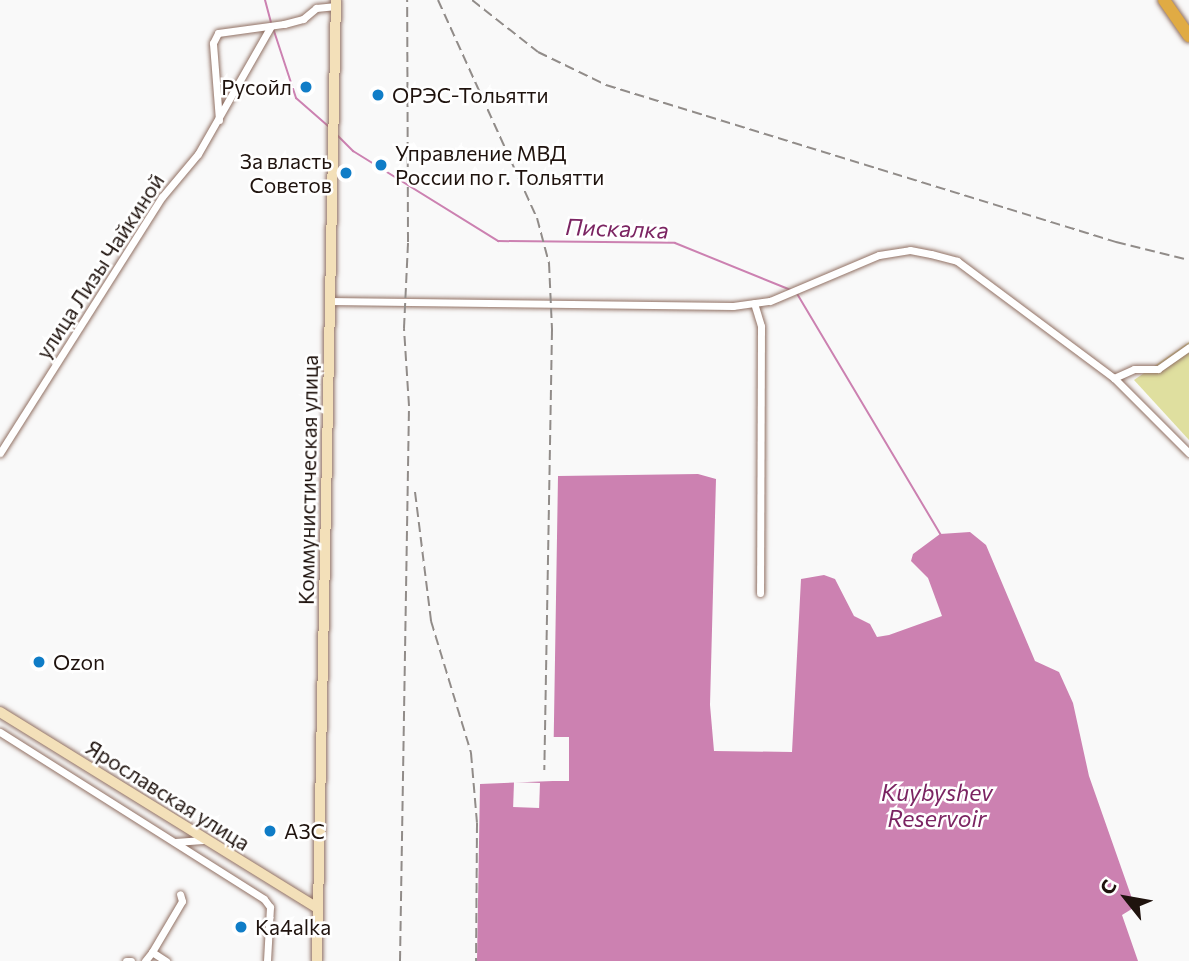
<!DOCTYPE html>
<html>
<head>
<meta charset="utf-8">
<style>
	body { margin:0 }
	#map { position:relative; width:1189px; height:961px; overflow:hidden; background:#f9f9f9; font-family:Commissioner,sans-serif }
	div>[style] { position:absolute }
	.green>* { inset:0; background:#dfdf9f }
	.water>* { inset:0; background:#cc81b1 }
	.pier>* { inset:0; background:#f9f9f9; transform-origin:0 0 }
	.stream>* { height:2px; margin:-1px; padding:0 1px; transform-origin:1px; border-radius:1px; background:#cc81b1 }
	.roads { filter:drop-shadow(0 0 2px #917164) drop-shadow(0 0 2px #917164) }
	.minor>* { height:7px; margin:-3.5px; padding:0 3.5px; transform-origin:3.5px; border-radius:3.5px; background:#fff }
	.secondary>* { height:10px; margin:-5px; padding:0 5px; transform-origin:5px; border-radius:5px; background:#f3e0b9 }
	.trunk>* { height:12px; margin:-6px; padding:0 6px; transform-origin:6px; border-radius:6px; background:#e0ab44 }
	.rail>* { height:2px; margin-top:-1px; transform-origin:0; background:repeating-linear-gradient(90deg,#918c89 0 10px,transparent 0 15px) }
	.dots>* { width:19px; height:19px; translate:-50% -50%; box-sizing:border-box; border:4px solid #fff; border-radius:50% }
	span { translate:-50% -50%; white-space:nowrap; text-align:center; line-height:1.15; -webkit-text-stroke:5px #fff; paint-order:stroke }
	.poi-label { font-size:21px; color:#1f130e }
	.right { translate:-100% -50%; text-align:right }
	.left { translate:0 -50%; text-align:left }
	.street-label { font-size:21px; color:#1f130e }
	.water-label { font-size:23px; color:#7b2462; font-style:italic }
	.north { position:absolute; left:1091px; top:863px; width:70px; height:70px; -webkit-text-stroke:5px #fff; paint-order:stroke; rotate:301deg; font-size:19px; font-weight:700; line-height:28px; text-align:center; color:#1f130e }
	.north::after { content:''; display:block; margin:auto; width:24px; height:32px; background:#1f130e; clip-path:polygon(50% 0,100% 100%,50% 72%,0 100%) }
</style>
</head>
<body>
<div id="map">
	<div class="green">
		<i style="clip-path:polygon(1189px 342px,1189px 440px,1134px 380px)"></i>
	</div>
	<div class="water">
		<i style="clip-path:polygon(698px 474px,716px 479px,710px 705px,714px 751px,792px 752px,801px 579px,824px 575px,835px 579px,854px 616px,870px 624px,877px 637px,889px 635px,942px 616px,928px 578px,911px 561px,913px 554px,940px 534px,970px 532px,986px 545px,1035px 661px,1059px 672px,1073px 703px,1089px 776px,1135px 907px,1122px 915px,1138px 961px,477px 961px,480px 784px,553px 781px,558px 476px)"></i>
	</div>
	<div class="pier">
		<i style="left:553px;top:737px;width:16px;height:44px"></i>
		<i style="left:514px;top:782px;width:26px;height:25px;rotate:2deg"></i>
	</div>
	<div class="stream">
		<i style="left:265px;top:0;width:24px;rotate:75deg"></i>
		<i style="left:273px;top:28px;width:74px;rotate:71.8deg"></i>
		<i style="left:296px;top:98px;width:43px;rotate:41.2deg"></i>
		<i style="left:337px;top:135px;width:23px;rotate:45deg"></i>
		<i style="left:353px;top:151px;width:171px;rotate:31.8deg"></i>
		<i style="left:498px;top:241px;width:177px;rotate:0.6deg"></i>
		<i style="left:675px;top:243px;width:125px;rotate:22.1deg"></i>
		<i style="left:796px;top:292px;width:282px;rotate:59.2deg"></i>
	</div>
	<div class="roads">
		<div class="minor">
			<i style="left:219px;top:120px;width:77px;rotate:-94.5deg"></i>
			<i style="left:213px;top:43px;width:11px;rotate:-63deg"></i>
			<i style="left:218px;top:33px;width:67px;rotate:-7.8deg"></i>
			<i style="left:284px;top:24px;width:20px;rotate:-15deg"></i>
			<i style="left:303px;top:19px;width:17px;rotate:-40deg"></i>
			<i style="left:316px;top:8px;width:20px;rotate:-6deg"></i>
			<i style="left:329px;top:301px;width:404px;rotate:0.7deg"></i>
			<i style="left:733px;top:306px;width:37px;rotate:-8deg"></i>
			<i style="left:770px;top:301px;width:118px;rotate:-22.9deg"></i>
			<i style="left:879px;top:255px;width:31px;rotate:-9deg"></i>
			<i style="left:910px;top:250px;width:21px;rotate:11deg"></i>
			<i style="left:931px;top:254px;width:27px;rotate:15deg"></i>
			<i style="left:957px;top:261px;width:196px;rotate:36.7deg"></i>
			<i style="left:1114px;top:378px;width:106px;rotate:45deg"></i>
			<i style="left:754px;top:303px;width:24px;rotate:73deg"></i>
			<i style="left:761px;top:326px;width:267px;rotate:90.2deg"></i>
			<i style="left:1114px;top:378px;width:22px;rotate:-24deg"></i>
			<i style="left:1134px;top:369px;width:24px"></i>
			<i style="left:1158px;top:369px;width:38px;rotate:-35deg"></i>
			<i style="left:0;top:453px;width:303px;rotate:-57.7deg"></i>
			<i style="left:162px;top:197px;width:56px;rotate:-50.1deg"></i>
			<i style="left:198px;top:154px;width:147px;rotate:-60.3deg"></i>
			<i style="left:0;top:732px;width:312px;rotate:32.3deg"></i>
			<i style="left:264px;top:899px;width:10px;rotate:53deg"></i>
			<i style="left:270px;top:907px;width:54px;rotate:93.2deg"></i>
			<i style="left:175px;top:842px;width:28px;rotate:-4deg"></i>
			<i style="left:152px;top:952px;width:59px;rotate:-59.5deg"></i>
			<i style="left:182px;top:901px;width:7px;rotate:-106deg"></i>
			<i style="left:126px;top:961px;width:5px"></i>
			<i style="left:145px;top:961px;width:11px;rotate:-52deg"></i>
			<i style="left:152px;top:952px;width:17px;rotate:33deg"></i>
		</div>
		<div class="secondary">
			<i style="left:0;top:712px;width:373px;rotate:31.7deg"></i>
			<i style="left:317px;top:961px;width:961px;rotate:-88.87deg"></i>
		</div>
		<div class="trunk">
			<i style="left:1164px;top:0;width:44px;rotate:55.2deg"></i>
		</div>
	</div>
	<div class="rail">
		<i style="left:438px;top:0;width:239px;rotate:65.6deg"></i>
		<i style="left:537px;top:218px;width:47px;rotate:75.1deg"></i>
		<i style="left:549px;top:263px;width:67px;rotate:87.4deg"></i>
		<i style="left:552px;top:330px;width:440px;rotate:91deg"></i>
		<i style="left:472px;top:0;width:84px;rotate:38.2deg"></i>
		<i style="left:538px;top:52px;width:76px;rotate:25.9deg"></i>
		<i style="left:606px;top:85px;width:534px;rotate:17.11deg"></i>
		<i style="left:1116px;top:242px;width:75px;rotate:13.9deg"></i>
		<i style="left:415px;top:492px;width:130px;rotate:82.9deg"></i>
		<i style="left:431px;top:621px;width:138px;rotate:73.1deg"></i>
		<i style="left:471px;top:753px;width:70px;rotate:85.1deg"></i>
		<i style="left:477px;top:823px;width:138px;rotate:90.4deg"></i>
		<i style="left:400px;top:961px;width:555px;rotate:-89.07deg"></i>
		<i style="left:409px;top:406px;width:78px;rotate:-93.7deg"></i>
		<i style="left:404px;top:328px;width:86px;rotate:-87.3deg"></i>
		<i style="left:408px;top:242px;width:242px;rotate:-90.2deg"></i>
	</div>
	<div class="dots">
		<i style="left:306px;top:87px;background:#107dc7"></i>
		<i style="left:378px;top:95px;background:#107dc7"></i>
		<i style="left:381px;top:165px;background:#107dc7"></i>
		<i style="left:346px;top:173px;background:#107dc7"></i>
		<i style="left:39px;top:662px;background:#107dc7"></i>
		<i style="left:270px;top:831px;background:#107dc7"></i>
		<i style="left:241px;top:927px;background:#107dc7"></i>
	</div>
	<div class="poi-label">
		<span class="right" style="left:292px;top:87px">Русойл</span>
		<span class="left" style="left:392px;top:95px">ОРЭС-Тольятти</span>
		<span class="left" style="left:395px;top:165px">Управление МВД<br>России по г. Тольятти</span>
		<span class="right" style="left:332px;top:173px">За власть<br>Советов</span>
		<span class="left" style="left:53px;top:662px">Ozon</span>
		<span class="left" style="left:284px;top:831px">АЗС</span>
		<span class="left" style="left:255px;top:927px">Ka4alka</span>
	</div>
	<div class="street-label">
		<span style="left:100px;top:266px;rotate:-57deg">улица Лизы Чайкиной</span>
		<span style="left:308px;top:480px;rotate:-89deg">Коммунистическая улица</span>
		<span style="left:168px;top:795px;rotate:32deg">Ярославская улица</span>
	</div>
	<div class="water-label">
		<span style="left:617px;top:228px;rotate:2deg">Пискалка</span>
		<span style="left:937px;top:805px">Kuybyshev<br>Reservoir</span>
	</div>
	<div class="north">С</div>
</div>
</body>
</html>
